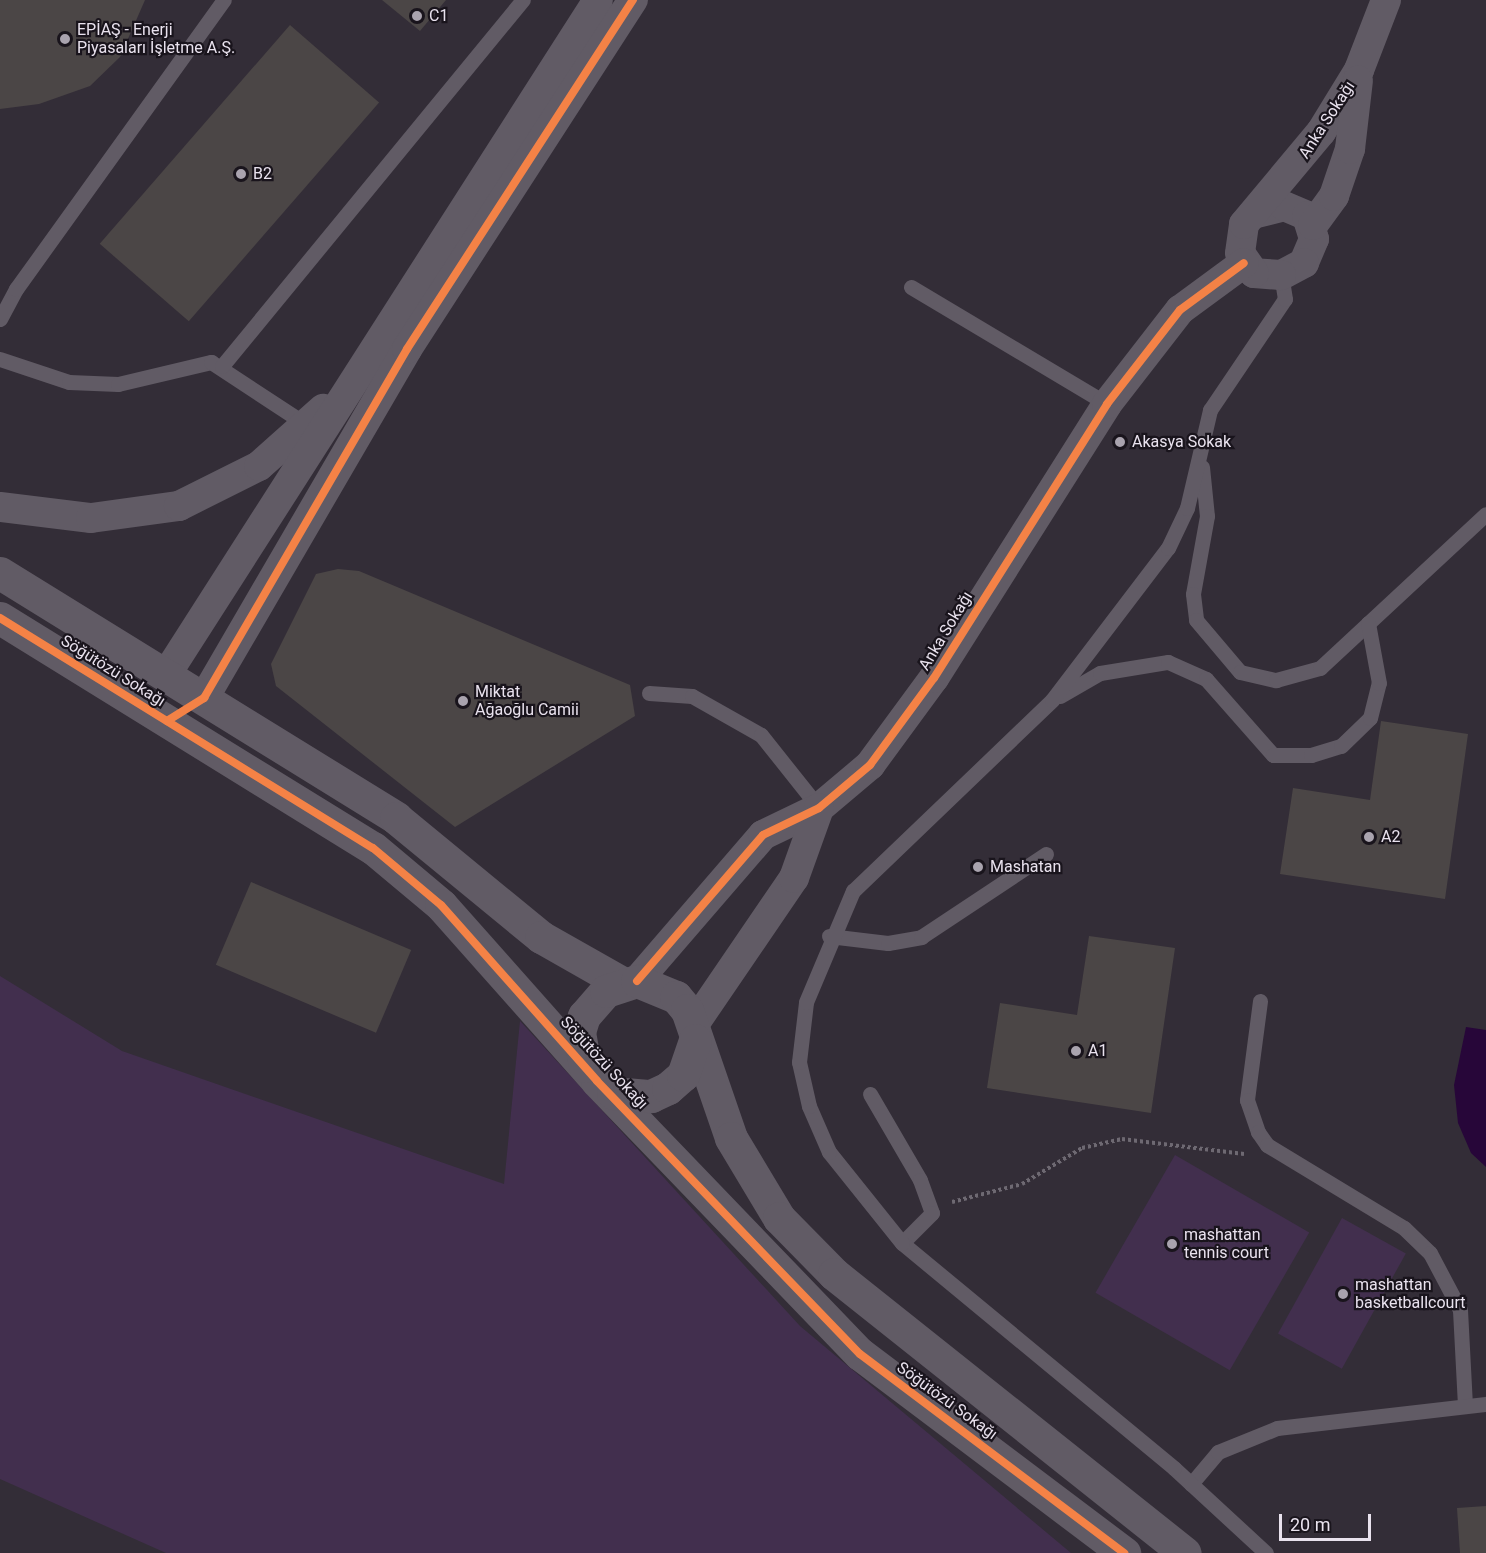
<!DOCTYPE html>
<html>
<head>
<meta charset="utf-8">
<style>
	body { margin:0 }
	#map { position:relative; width:1486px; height:1553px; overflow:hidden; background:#332d37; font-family:Roboto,sans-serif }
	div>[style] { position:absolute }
	.green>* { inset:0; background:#422f4e; transform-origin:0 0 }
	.water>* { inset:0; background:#270639 }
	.building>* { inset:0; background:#4b4646; transform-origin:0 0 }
	.path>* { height:4px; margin-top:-2px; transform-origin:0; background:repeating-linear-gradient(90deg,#6e6972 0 3px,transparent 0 6px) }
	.service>* { height:15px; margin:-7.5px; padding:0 7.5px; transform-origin:7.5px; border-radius:7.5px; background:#615b65 }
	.minor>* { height:30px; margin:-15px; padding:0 15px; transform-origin:15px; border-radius:15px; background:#615b65 }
	.tertiary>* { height:33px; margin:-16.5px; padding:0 16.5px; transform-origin:16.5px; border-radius:16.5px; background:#615b65 }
	.cycleway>* { height:8px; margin:-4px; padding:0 4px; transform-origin:4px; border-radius:4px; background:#f48246 }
	.dots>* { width:16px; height:16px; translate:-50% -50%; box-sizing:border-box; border:3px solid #19141c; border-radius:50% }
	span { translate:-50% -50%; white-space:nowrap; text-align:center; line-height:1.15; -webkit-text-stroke:4.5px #19141c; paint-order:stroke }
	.poi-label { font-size:16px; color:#e9e2ee }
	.left { translate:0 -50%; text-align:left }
	.street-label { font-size:16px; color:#e9e2ee }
	.scale { position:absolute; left:1279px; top:1514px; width:92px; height:27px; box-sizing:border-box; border:3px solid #e9e2ee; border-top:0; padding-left:8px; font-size:18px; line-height:21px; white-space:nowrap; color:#e9e2ee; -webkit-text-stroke:4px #19141c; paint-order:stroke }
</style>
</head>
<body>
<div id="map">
	<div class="green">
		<i style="clip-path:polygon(0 976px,122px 1051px,504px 1184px,520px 1021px,800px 1326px,1071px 1553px,166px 1553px,0 1479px)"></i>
		<i style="left:1175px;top:1155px;width:155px;height:159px;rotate:30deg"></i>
		<i style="left:1342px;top:1218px;width:73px;height:132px;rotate:29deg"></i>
	</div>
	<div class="water">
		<i style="clip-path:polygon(1466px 1027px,1486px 1030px,1486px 1167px,1471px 1153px,1458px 1123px,1454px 1085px)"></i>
	</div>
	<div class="building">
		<i style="clip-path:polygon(0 0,145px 0,120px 57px,90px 86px,39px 104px,0 109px)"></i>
		<i style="clip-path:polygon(382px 0,446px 0,420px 31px)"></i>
		<i style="left:290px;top:25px;width:118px;height:290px;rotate:41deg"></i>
		<i style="clip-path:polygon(338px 569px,359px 571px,630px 685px,635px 716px,455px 827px,276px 686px,271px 664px,316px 574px)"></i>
		<i style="clip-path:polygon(1381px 721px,1468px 734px,1445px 899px,1280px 874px,1293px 788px,1370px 800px)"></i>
		<i style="left:251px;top:882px;width:174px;height:90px;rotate:23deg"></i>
		<i style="clip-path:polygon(1089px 936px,1175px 948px,1151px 1113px,987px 1088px,1000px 1003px,1077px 1015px)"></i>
		<i style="clip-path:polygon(1486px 1506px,1486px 1553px,1460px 1553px,1457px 1508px)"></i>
	</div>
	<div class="path">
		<i style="left:952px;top:1202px;width:72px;rotate:-14.4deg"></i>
		<i style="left:1022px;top:1184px;width:70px;rotate:-31deg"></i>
		<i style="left:1082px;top:1148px;width:41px;rotate:-12.7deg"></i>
		<i style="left:1122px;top:1139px;width:123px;rotate:7deg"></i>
	</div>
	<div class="service">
		<i style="left:911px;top:287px;width:228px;rotate:30.8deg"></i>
		<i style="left:0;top:319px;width:34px;rotate:-62deg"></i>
		<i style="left:16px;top:289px;width:356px;rotate:-54.3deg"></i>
		<i style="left:0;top:359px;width:73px;rotate:18.4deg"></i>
		<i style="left:69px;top:382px;width:49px;rotate:2.3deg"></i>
		<i style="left:118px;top:384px;width:96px;rotate:-13.3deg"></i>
		<i style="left:211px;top:362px;width:115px;rotate:33.3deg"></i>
		<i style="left:222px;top:366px;width:474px;rotate:-50.6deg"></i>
		<i style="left:1202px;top:467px;width:49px;rotate:84.2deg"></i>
		<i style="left:1207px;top:516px;width:79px;rotate:100.2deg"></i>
		<i style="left:1193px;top:594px;width:26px;rotate:83deg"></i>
		<i style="left:1196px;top:620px;width:68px;rotate:49.8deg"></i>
		<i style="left:1240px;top:672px;width:37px;rotate:13deg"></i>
		<i style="left:1276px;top:680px;width:46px;rotate:-15.3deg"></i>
		<i style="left:1320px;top:668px;width:226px;rotate:-42.9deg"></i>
		<i style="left:649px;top:693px;width:43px;rotate:4deg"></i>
		<i style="left:692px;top:696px;width:79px;rotate:29.5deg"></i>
		<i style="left:761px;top:735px;width:93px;rotate:51.5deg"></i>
		<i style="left:1060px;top:696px;width:46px;rotate:-29.9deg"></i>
		<i style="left:1100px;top:673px;width:69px;rotate:-9.2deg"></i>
		<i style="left:1168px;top:662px;width:42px;rotate:24.1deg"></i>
		<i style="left:1206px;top:679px;width:101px;rotate:48.6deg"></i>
		<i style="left:1273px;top:755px;width:38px"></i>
		<i style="left:1311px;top:755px;width:31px;rotate:-17deg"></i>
		<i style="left:1341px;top:746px;width:40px;rotate:-44deg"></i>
		<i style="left:1370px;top:718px;width:36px;rotate:-76deg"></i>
		<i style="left:1379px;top:683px;width:61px;rotate:-100.4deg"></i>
		<i style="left:829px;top:936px;width:59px;rotate:6.8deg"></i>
		<i style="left:888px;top:943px;width:34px;rotate:-10deg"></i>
		<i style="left:921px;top:937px;width:150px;rotate:-33.6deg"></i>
		<i style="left:1260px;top:1001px;width:100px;rotate:97.5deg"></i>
		<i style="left:1247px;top:1100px;width:34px;rotate:71deg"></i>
		<i style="left:1258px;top:1132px;width:16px;rotate:55deg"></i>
		<i style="left:1267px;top:1145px;width:160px;rotate:31.2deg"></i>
		<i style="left:1404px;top:1228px;width:36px;rotate:44deg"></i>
		<i style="left:1430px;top:1253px;width:64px;rotate:62.2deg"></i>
		<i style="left:1460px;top:1310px;width:96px;rotate:87deg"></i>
		<i style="left:870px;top:1094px;width:99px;rotate:59.8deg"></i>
		<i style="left:920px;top:1180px;width:35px;rotate:70deg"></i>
		<i style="left:932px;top:1213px;width:42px;rotate:135deg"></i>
		<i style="left:1191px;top:1484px;width:42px;rotate:-49.8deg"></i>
		<i style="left:1218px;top:1452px;width:64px;rotate:-22.1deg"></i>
		<i style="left:1277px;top:1428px;width:210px;rotate:-6.6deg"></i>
		<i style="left:1266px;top:1553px;width:125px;rotate:-137.3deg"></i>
		<i style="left:1174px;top:1468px;width:353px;rotate:-140.4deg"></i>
		<i style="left:902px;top:1243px;width:117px;rotate:-128.7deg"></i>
		<i style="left:829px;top:1152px;width:50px;rotate:-113.5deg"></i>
		<i style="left:809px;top:1106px;width:45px;rotate:-102.8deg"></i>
		<i style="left:799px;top:1062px;width:60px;rotate:-83.3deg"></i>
		<i style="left:806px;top:1002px;width:121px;rotate:-67.1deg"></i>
		<i style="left:853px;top:891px;width:276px;rotate:-43.8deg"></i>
		<i style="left:1052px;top:700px;width:191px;rotate:-52.7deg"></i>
		<i style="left:1168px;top:548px;width:44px;rotate:-64.6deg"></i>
		<i style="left:1187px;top:508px;width:101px;rotate:-76.8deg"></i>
		<i style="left:1210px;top:410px;width:134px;rotate:-56deg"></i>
		<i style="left:1285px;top:299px;width:24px;rotate:-99deg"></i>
	</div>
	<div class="minor">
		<i style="left:1253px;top:214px;width:32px;rotate:-14deg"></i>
		<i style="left:1284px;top:206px;width:25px;rotate:23deg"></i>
		<i style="left:1307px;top:216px;width:24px;rotate:73deg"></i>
		<i style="left:1314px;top:239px;width:26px;rotate:113deg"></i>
		<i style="left:1304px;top:263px;width:26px;rotate:152deg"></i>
		<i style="left:1281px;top:275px;width:27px;rotate:-176deg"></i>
		<i style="left:1254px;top:273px;width:24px;rotate:-125deg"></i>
		<i style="left:1240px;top:253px;width:29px;rotate:-82deg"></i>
		<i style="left:1244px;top:224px;width:120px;rotate:-50.1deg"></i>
		<i style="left:1321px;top:132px;width:73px;rotate:-58.5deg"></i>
		<i style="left:1359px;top:70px;width:75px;rotate:-68.9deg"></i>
		<i style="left:1313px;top:225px;width:36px;rotate:-54deg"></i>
		<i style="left:1334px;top:196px;width:50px;rotate:-71.2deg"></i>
		<i style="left:1350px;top:149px;width:69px;rotate:-83.4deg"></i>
		<i style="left:0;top:507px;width:92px;rotate:6.9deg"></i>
		<i style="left:91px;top:518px;width:89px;rotate:-7.8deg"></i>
		<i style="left:179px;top:506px;width:89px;rotate:-26.6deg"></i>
		<i style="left:259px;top:466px;width:86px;rotate:-41.7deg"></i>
		<i style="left:166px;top:675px;width:801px;rotate:-57.38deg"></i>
		<i style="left:204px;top:698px;width:404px;rotate:-59.8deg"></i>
		<i style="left:407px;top:349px;width:416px;rotate:-57.1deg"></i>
		<i style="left:637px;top:981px;width:193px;rotate:-49.2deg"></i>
		<i style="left:763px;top:835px;width:62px;rotate:-25.7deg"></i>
		<i style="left:819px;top:808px;width:67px;rotate:-40.1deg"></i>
		<i style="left:870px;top:765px;width:108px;rotate:-53.7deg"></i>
		<i style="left:934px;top:678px;width:324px;rotate:-57.7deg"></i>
		<i style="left:1107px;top:404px;width:119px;rotate:-52.2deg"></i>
		<i style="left:1180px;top:310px;width:79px;rotate:-36.3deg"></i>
		<i style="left:693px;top:1026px;width:179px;rotate:-55.7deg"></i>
		<i style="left:794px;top:878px;width:74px;rotate:-70.3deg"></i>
	</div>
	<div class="tertiary">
		<i style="left:0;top:573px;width:466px;rotate:31.7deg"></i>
		<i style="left:396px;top:818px;width:188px;rotate:39.4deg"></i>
		<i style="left:541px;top:937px;width:93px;rotate:29.6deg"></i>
		<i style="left:0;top:618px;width:438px;rotate:31.7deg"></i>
		<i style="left:373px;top:848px;width:89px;rotate:40deg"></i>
		<i style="left:441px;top:905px;width:235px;rotate:48.4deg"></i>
		<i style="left:597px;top:1081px;width:379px;rotate:46.1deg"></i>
		<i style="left:860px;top:1354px;width:331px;rotate:37deg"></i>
		<i style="left:585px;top:1066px;width:35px;rotate:-100deg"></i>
		<i style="left:579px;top:1032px;width:17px;rotate:-73deg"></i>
		<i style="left:584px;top:1016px;width:33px;rotate:-49deg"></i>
		<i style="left:606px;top:991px;width:33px;rotate:-18deg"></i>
		<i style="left:637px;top:981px;width:42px;rotate:22.3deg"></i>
		<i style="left:676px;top:997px;width:17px;rotate:50deg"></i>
		<i style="left:687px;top:1010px;width:135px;rotate:71deg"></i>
		<i style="left:731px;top:1138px;width:93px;rotate:59deg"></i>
		<i style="left:779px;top:1218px;width:78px;rotate:45.5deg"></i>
		<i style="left:834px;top:1274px;width:448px;rotate:38.5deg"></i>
		<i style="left:613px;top:1093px;width:38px;rotate:5deg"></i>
		<i style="left:651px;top:1096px;width:19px;rotate:-25deg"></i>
		<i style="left:668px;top:1088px;width:20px;rotate:-41deg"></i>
		<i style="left:683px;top:1075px;width:37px;rotate:-71deg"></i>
	</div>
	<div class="cycleway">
		<i style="left:0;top:618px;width:438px;rotate:31.7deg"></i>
		<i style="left:373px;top:848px;width:89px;rotate:40deg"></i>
		<i style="left:441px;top:905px;width:235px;rotate:48.4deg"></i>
		<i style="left:597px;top:1081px;width:379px;rotate:46.1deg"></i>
		<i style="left:860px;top:1354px;width:331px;rotate:37deg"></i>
		<i style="left:167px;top:721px;width:44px;rotate:-31.9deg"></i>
		<i style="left:204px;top:698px;width:404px;rotate:-59.8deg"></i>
		<i style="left:407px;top:349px;width:416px;rotate:-57.1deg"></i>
		<i style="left:637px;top:981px;width:193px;rotate:-49.2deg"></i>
		<i style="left:763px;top:835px;width:62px;rotate:-25.7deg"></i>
		<i style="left:819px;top:808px;width:67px;rotate:-40.1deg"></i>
		<i style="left:870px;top:765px;width:108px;rotate:-53.7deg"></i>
		<i style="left:934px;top:678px;width:324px;rotate:-57.7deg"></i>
		<i style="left:1107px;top:404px;width:119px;rotate:-52.2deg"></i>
		<i style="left:1180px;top:310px;width:79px;rotate:-36.3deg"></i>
	</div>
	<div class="dots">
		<i style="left:417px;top:16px;background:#a9a3ae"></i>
		<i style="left:65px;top:39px;background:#a9a3ae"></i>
		<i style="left:241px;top:174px;background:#a9a3ae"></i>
		<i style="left:1120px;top:442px;background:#a9a3ae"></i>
		<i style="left:463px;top:701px;background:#a9a3ae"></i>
		<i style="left:1369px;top:837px;background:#a9a3ae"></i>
		<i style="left:978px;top:867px;background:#a9a3ae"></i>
		<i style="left:1076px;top:1051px;background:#a9a3ae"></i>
		<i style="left:1172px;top:1244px;background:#a9a3ae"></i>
		<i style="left:1343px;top:1294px;background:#a9a3ae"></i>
	</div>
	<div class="poi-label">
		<span class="left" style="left:429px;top:16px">C1</span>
		<span class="left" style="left:77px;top:39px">EPİAŞ - Enerji<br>Piyasaları İşletme A.Ş.</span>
		<span class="left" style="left:253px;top:174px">B2</span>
		<span class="left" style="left:1132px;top:442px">Akasya Sokak</span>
		<span class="left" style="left:475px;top:701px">Miktat<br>Ağaoğlu Camii</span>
		<span class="left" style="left:1381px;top:837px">A2</span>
		<span class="left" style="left:990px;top:867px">Mashatan</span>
		<span class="left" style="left:1088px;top:1051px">A1</span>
		<span class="left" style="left:1184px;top:1244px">mashattan<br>tennis court</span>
		<span class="left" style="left:1355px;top:1294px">mashattan<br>basketballcourt</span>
	</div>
	<div class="street-label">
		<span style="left:1327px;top:120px;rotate:-57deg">Anka Sokağı</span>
		<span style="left:946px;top:631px;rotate:-59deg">Anka Sokağı</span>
		<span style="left:113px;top:671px;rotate:32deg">Söğütözü Sokağı</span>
		<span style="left:604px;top:1063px;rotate:47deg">Söğütözü Sokağı</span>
		<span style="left:947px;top:1401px;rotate:36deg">Söğütözü Sokağı</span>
	</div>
	<div class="scale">20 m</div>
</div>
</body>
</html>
